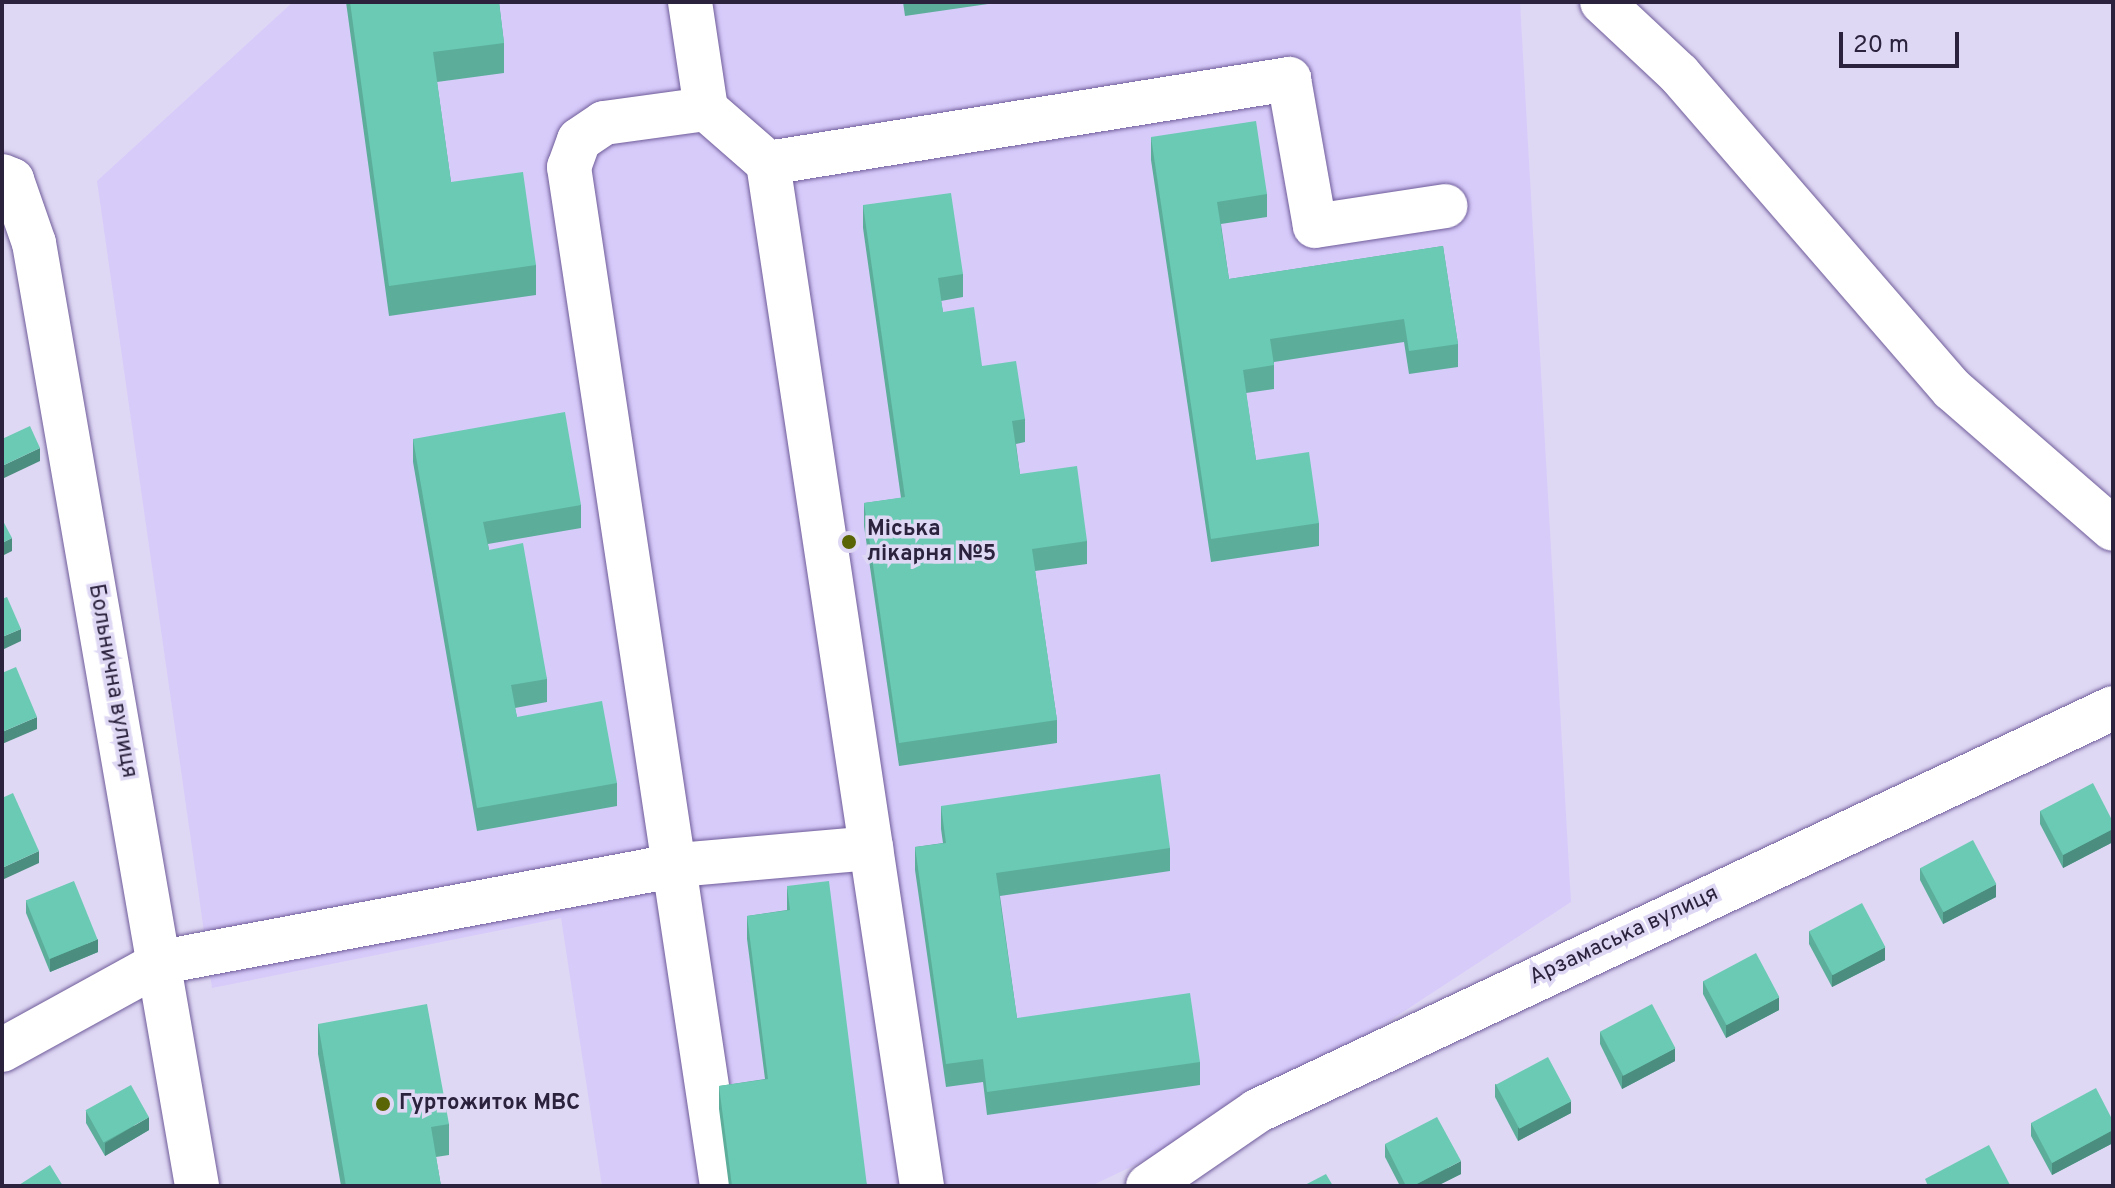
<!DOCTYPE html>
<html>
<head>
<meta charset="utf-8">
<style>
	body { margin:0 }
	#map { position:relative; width:2115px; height:1188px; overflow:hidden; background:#dfd8f4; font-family:Overpass,sans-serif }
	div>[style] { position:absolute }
	.built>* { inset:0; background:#d7cbfa }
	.roads { filter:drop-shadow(0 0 2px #6f5c9a) drop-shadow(0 0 2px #6f5c9a) }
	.minor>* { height:44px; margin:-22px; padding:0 22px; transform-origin:22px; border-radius:22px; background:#fff }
	.wall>* { inset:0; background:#5cae9b }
	.shaded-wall>* { inset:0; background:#4b8d7e }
	.building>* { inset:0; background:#6bcab4; transform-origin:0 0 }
	.dots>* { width:22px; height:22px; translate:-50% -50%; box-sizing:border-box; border:4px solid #dfd8f4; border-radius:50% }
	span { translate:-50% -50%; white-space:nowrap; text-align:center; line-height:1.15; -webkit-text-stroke:7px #dfd8f4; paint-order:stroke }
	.poi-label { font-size:22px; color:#2b233d; font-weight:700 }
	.left { translate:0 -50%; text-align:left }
	.street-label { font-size:22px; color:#2b233d }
	.frame { position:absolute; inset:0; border:4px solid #2b233d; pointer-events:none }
	.scale { position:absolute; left:1839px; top:32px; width:120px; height:36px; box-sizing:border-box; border:4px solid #2b233d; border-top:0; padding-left:10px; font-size:24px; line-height:28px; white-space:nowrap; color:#2b233d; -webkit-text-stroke:6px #dfd8f4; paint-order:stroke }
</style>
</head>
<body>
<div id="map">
	<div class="built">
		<i style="clip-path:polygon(293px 2px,1520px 2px,1571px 902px,1264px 1103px,1091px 1186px,602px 1186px,561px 918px,212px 988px,97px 181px)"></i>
	</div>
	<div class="roads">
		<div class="minor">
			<i style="left:690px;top:2px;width:108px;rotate:81.5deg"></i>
			<i style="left:706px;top:109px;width:82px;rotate:41.1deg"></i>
			<i style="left:768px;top:163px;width:528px;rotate:-9.16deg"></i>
			<i style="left:1289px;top:79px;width:149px;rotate:80deg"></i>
			<i style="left:1315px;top:226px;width:132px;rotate:-8.7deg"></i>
			<i style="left:1602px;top:2px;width:105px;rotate:43.1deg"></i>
			<i style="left:1679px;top:74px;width:417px;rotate:49.1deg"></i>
			<i style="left:1952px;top:389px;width:213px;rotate:41deg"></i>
			<i style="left:706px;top:109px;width:103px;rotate:172.2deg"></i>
			<i style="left:604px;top:123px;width:30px;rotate:146deg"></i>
			<i style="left:579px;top:140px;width:29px;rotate:110deg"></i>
			<i style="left:569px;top:167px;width:1030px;rotate:81.46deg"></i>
			<i style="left:768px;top:163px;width:1035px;rotate:81.44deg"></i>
			<i style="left:2px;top:176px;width:11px;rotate:22deg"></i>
			<i style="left:12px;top:180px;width:67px;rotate:70.8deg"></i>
			<i style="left:34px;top:243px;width:957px;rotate:80.19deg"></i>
			<i style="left:2px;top:1050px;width:183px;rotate:-28.8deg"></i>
			<i style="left:162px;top:962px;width:525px;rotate:-10.65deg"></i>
			<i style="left:678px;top:865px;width:194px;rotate:-5deg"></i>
			<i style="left:1148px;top:1186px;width:132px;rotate:-34.5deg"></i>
			<i style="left:1257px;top:1111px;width:946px;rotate:-25.21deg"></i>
		</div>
	</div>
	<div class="wall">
		<i style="clip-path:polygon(346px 2px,499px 2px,504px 43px,504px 73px,437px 82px,451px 182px,536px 265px,536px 295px,389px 316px)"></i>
		<i style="clip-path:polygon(903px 2px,988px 2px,988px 4px,905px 16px)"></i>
		<i style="clip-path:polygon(1151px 137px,1267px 194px,1267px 217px,1221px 224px,1229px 279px,1443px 246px,1458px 344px,1458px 367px,1409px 374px,1404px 342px,1274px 362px,1274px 389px,1246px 393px,1256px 460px,1319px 523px,1319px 546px,1211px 562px,1151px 160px)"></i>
		<i style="clip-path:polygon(863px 205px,963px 274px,963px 297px,941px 301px,943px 312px,982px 366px,1025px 419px,1025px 442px,1016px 444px,1020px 474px,1087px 541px,1087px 564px,1035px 571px,1057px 720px,1057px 743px,899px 766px,864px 526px,864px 503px,901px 498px,863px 228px)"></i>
		<i style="clip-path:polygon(413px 439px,581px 505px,581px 528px,488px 544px,489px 550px,547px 679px,547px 702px,515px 708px,517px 717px,617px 783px,617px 806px,477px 831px,413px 462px)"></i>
		<i style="clip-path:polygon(941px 806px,1170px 848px,1170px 871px,1000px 896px,1017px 1018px,1200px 1062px,1200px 1085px,987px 1115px,983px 1082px,946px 1087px,915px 870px,915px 847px,943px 843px,941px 829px)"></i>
		<i style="clip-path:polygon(2040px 811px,2113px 822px,2113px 842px,2063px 868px,2040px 824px)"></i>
		<i style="clip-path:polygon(1920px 868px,1996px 897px,1943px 924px,1920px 880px)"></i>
		<i style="clip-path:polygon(787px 886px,867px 1186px,729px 1186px,719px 1109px,719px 1086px,765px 1079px,747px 939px,747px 916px,787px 910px)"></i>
		<i style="clip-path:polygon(26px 900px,98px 952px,50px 972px,26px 913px)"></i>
		<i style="clip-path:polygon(1809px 931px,1885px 960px,1832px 987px,1809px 944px)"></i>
		<i style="clip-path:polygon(1703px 981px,1779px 1010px,1726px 1038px,1703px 994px)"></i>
		<i style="clip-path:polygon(318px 1024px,449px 1124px,449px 1155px,436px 1157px,441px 1186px,341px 1186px,318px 1054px)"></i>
		<i style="clip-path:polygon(1600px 1032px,1675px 1061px,1622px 1089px,1600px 1044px)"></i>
		<i style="clip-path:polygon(1495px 1084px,1571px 1113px,1518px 1141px,1495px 1097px)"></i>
		<i style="clip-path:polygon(86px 1111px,149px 1130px,105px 1156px,86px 1123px)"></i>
		<i style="clip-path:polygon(2113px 1121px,2113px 1143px,2052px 1175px,2031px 1136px,2031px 1123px)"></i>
		<i style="clip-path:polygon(1385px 1144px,1461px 1174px,1437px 1186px,1400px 1186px,1385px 1157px)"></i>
	</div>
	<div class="shaded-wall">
		<i style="clip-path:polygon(40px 448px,40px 461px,2px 479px,2px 466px)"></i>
		<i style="clip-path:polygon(12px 538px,12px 551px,2px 556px,2px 543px)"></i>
		<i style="clip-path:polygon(21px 629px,21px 641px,2px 650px,2px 637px)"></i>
		<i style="clip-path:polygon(37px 717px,37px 729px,2px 744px,2px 732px)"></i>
		<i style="clip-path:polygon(2113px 829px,2113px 842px,2063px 868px,2063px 855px)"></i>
		<i style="clip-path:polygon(39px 851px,39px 863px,2px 880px,2px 868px)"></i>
		<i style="clip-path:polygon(1996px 884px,1996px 897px,1943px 924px,1943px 912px)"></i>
		<i style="clip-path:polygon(98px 939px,98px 952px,50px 972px,50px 959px)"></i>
		<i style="clip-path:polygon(1885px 947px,1885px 960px,1832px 987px,1832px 975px)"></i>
		<i style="clip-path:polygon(1779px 997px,1779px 1010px,1726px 1038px,1726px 1025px)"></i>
		<i style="clip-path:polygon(1675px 1048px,1675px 1061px,1622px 1089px,1622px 1076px)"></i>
		<i style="clip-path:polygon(1571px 1101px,1571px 1113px,1518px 1141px,1518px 1128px)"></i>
		<i style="clip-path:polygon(149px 1117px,149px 1130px,105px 1156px,105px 1143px)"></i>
		<i style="clip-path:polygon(2113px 1130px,2113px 1143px,2052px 1175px,2052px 1163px)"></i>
		<i style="clip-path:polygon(1461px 1161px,1461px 1174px,1437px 1186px,1413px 1186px)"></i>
	</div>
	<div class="building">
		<i style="clip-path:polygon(350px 2px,499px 2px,504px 43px,433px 52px,451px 182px,523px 172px,536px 265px,389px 286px)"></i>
		<i style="clip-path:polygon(1256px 121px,1267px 194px,1217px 202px,1229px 279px,1443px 246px,1458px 344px,1409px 351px,1404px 319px,1270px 339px,1274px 365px,1243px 370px,1256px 460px,1309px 452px,1319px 523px,1211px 539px,1151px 137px)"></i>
		<i style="clip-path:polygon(951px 193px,963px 274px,938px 278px,943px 312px,974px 307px,982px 366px,1016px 361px,1025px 419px,1012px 421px,1020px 474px,1077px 466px,1087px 541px,1032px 549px,1057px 720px,899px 743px,864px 503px,905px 497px,863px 205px)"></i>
		<i style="clip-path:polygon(565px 412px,581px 505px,483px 522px,489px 550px,523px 543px,547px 679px,511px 685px,517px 717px,602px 701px,617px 783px,477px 808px,413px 439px)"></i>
		<i style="clip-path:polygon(30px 426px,40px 448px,2px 466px,2px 439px)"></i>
		<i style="clip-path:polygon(2px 519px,12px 538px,2px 543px)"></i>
		<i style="clip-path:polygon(7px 597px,21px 629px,2px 637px,2px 599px)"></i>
		<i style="clip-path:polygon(16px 667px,37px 717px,2px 732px,2px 673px)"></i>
		<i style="clip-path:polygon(1160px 774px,1170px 848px,996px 873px,1017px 1018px,1190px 993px,1200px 1062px,987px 1092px,983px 1059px,946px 1064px,915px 847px,946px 843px,941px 806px)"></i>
		<i style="clip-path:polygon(2093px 783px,2113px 822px,2113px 829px,2063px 855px,2040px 811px)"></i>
		<i style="clip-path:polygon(13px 793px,39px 851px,2px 868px,2px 798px)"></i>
		<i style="left:1973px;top:840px;width:50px;height:60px;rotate:62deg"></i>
		<i style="left:74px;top:881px;width:63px;height:52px;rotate:68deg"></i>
		<i style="clip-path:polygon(829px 881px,867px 1186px,732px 1186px,719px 1086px,768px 1079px,747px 916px,790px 910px,787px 886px)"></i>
		<i style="left:1862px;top:903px;width:50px;height:60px;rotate:62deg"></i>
		<i style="left:1756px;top:953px;width:50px;height:60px;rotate:62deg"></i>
		<i style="clip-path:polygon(427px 1004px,449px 1124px,431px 1127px,441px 1186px,346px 1186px,318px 1024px)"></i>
		<i style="left:1652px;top:1004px;width:50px;height:59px;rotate:62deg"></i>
		<i style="left:1548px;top:1057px;width:50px;height:59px;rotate:62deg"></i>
		<i style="left:131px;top:1085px;width:37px;height:52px;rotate:61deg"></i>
		<i style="clip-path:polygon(2096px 1088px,2113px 1121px,2113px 1130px,2052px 1163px,2031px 1123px)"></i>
		<i style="clip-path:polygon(1437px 1117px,1461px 1161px,1413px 1186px,1406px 1186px,1385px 1144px)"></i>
		<i style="clip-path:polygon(1989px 1145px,2010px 1185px,2008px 1186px,1928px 1186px,1925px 1179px)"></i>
		<i style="clip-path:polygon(50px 1165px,63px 1186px,19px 1186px,19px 1185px)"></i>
		<i style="clip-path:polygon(1326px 1174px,1333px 1186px,1303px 1186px)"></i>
	</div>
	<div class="dots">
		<i style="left:849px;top:542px;background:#5a6506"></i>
		<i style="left:383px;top:1104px;background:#5a6506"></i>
	</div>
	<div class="poi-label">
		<span class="left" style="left:867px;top:542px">Міська<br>лікарня №5</span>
		<span class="left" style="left:399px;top:1104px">Гуртожиток МВС</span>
	</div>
	<div class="street-label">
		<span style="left:112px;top:681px;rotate:80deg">Больнична вулиця</span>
		<span style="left:1624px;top:936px;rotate:-25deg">Арзамаська вулиця</span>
	</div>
	<div class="frame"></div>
	<div class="scale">20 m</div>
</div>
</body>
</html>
